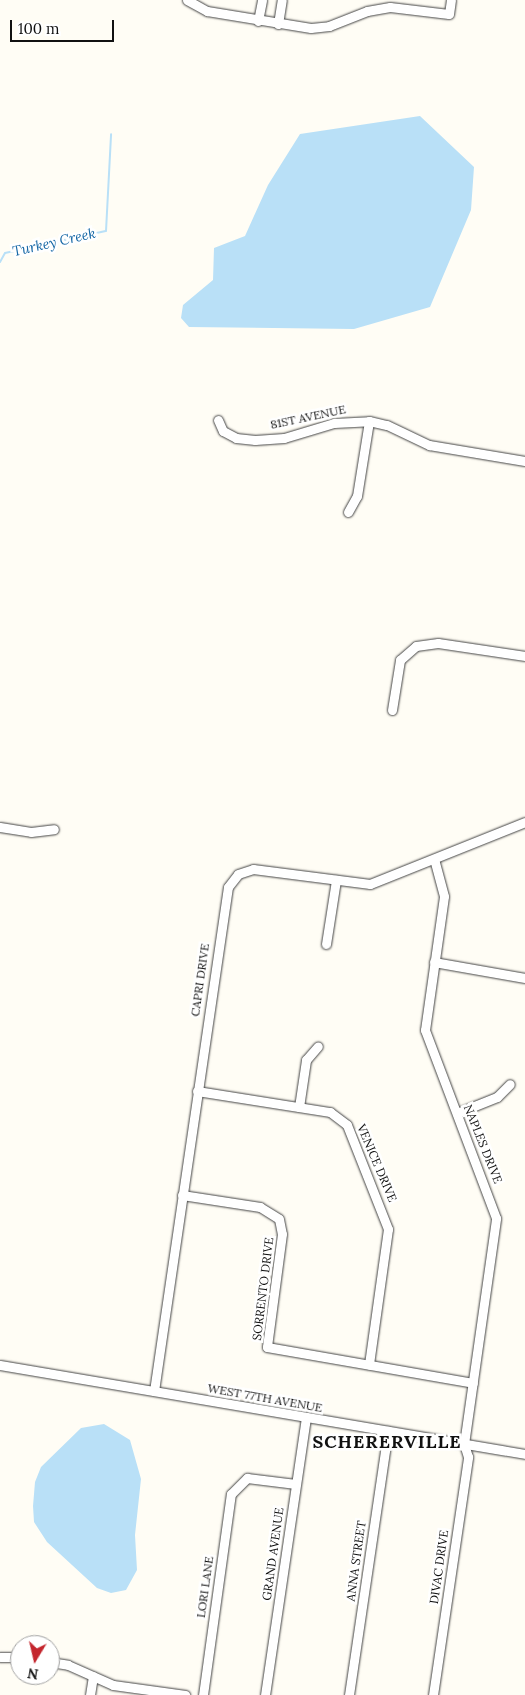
<!DOCTYPE html>
<html>
<head>
<meta charset="utf-8">
<style>
	body { margin:0 }
	#map { position:relative; width:525px; height:1695px; overflow:hidden; background:#fffdf5; font-family:Lora,serif }
	div>[style] { position:absolute }
	.water>* { inset:0; background:#b9e0f7 }
	.stream>* { height:2px; margin:-1px; padding:0 1px; transform-origin:1px; border-radius:1px; background:#b9e0f7 }
	.roads { filter:drop-shadow(0 0 1px #444) drop-shadow(0 0 1px #444) }
	.minor>* { height:9px; margin:-4.5px; padding:0 4.5px; transform-origin:4.5px; border-radius:4.5px; background:#fff }
	span { translate:-50% -50%; white-space:nowrap; text-align:center; line-height:1.15; -webkit-text-stroke:5px #fff; paint-order:stroke }
	.street-label { font-size:12px; color:#111 }
	.water-label { font-size:14px; color:#1768a6; font-style:italic }
	.district-label { font-size:18px; color:#111; font-weight:700; letter-spacing:1px }
	.north { position:absolute; left:10px; top:1635px; width:50px; height:50px; box-sizing:border-box; background:#fff; border:1px solid #a0a0a0; border-radius:50%; rotate:189deg; font-size:14px; font-weight:700; line-height:20px; text-align:center; color:#111 }
	.north::after { content:''; display:block; margin:auto; width:18px; height:22px; background:#c4262e; clip-path:polygon(50% 0,100% 100%,50% 72%,0 100%) }
	.scale { position:absolute; left:10px; top:20px; width:104px; height:22px; box-sizing:border-box; border:2px solid #111; border-top:0; padding-left:6px; font-size:15px; line-height:18px; white-space:nowrap; color:#111; -webkit-text-stroke:4px #fff; paint-order:stroke }
</style>
</head>
<body>
<div id="map">
	<div class="water">
		<i style="clip-path:polygon(420px 116px,474px 167px,471px 210px,430px 307px,354px 329px,189px 327px,181px 318px,183px 305px,213px 280px,214px 248px,245px 236px,268px 185px,300px 134px)"></i>
		<i style="clip-path:polygon(104px 1424px,130px 1440px,141px 1479px,135px 1535px,137px 1570px,126px 1590px,111px 1593px,97px 1588px,47px 1542px,34px 1522px,33px 1506px,35px 1482px,41px 1467px,81px 1428px)"></i>
	</div>
	<div class="stream">
		<i style="left:0;top:262px;width:10px;rotate:-61deg"></i>
		<i style="left:5px;top:253px;width:103px;rotate:-12.3deg"></i>
		<i style="left:106px;top:231px;width:97px;rotate:-87deg"></i>
	</div>
	<div class="roads">
		<div class="minor">
			<i style="left:187px;top:0;width:23px;rotate:29deg"></i>
			<i style="left:207px;top:11px;width:105px;rotate:9.3deg"></i>
			<i style="left:311px;top:28px;width:18px;rotate:-6deg"></i>
			<i style="left:329px;top:26px;width:41px;rotate:-21.5deg"></i>
			<i style="left:367px;top:11px;width:23px;rotate:-10deg"></i>
			<i style="left:390px;top:7px;width:59px;rotate:6.8deg"></i>
			<i style="left:449px;top:14px;width:14px;rotate:-82deg"></i>
			<i style="left:258px;top:21px;width:21px;rotate:-79deg"></i>
			<i style="left:278px;top:24px;width:24px;rotate:-81deg"></i>
			<i style="left:218px;top:420px;width:12px;rotate:66deg"></i>
			<i style="left:223px;top:431px;width:15px;rotate:28deg"></i>
			<i style="left:236px;top:438px;width:19px;rotate:6deg"></i>
			<i style="left:255px;top:440px;width:29px;rotate:-4deg"></i>
			<i style="left:284px;top:438px;width:52px;rotate:-16.7deg"></i>
			<i style="left:334px;top:423px;width:35px;rotate:-3deg"></i>
			<i style="left:369px;top:421px;width:18px;rotate:13deg"></i>
			<i style="left:387px;top:425px;width:47px;rotate:25.5deg"></i>
			<i style="left:429px;top:445px;width:97px;rotate:9.5deg"></i>
			<i style="left:348px;top:512px;width:18px;rotate:-61deg"></i>
			<i style="left:357px;top:496px;width:76px;rotate:-80.9deg"></i>
			<i style="left:392px;top:710px;width:51px;rotate:-80.9deg"></i>
			<i style="left:400px;top:660px;width:21px;rotate:-41deg"></i>
			<i style="left:416px;top:646px;width:22px;rotate:-8deg"></i>
			<i style="left:438px;top:643px;width:88px;rotate:8.5deg"></i>
			<i style="left:0;top:827px;width:31px;rotate:9deg"></i>
			<i style="left:31px;top:832px;width:23px;rotate:-7deg"></i>
			<i style="left:326px;top:944px;width:65px;rotate:-81.1deg"></i>
			<i style="left:434px;top:962px;width:92px;rotate:10deg"></i>
			<i style="left:197px;top:1091px;width:135px;rotate:9deg"></i>
			<i style="left:330px;top:1112px;width:21px;rotate:37deg"></i>
			<i style="left:347px;top:1125px;width:112px;rotate:68.5deg"></i>
			<i style="left:388px;top:1229px;width:137px;rotate:98deg"></i>
			<i style="left:299px;top:1107px;width:48px;rotate:-81.5deg"></i>
			<i style="left:306px;top:1060px;width:18px;rotate:-49deg"></i>
			<i style="left:457px;top:1113px;width:43px;rotate:-21.8deg"></i>
			<i style="left:497px;top:1097px;width:18px;rotate:-45deg"></i>
			<i style="left:182px;top:1195px;width:79px;rotate:8.7deg"></i>
			<i style="left:260px;top:1207px;width:22px;rotate:32deg"></i>
			<i style="left:279px;top:1219px;width:15px;rotate:79deg"></i>
			<i style="left:282px;top:1234px;width:114px;rotate:97.6deg"></i>
			<i style="left:267px;top:1347px;width:209px;rotate:9.9deg"></i>
			<i style="left:0;top:1365px;width:532px;rotate:9.62deg"></i>
			<i style="left:154px;top:1391px;width:509px;rotate:-81.65deg"></i>
			<i style="left:228px;top:887px;width:16px;rotate:-52deg"></i>
			<i style="left:238px;top:874px;width:16px;rotate:-18deg"></i>
			<i style="left:253px;top:869px;width:118px;rotate:7.3deg"></i>
			<i style="left:370px;top:884px;width:167px;rotate:-21.8deg"></i>
			<i style="left:0;top:1657px;width:20px"></i>
			<i style="left:50px;top:1662px;width:18px;rotate:9deg"></i>
			<i style="left:68px;top:1665px;width:49px;rotate:24deg"></i>
			<i style="left:113px;top:1685px;width:73px;rotate:7.9deg"></i>
			<i style="left:90px;top:1695px;width:19px;rotate:-81deg"></i>
			<i style="left:203px;top:1695px;width:203px;rotate:-82.1deg"></i>
			<i style="left:231px;top:1494px;width:23px;rotate:-45deg"></i>
			<i style="left:247px;top:1478px;width:49px;rotate:7deg"></i>
			<i style="left:265px;top:1695px;width:281px;rotate:-81.6deg"></i>
			<i style="left:349px;top:1695px;width:267px;rotate:-81.6deg"></i>
			<i style="left:433px;top:1695px;width:241px;rotate:-81.6deg"></i>
			<i style="left:468px;top:1457px;width:14px;rotate:-107deg"></i>
			<i style="left:464px;top:1444px;width:228px;rotate:-81.9deg"></i>
			<i style="left:496px;top:1218px;width:201px;rotate:-110.7deg"></i>
			<i style="left:425px;top:1030px;width:135px;rotate:-81.9deg"></i>
			<i style="left:444px;top:896px;width:38px;rotate:-105deg"></i>
		</div>
	</div>
	<div class="street-label">
		<span style="left:308px;top:417px;rotate:-12deg">81ST AVENUE</span>
		<span style="left:200px;top:980px;rotate:-82deg">CAPRI DRIVE</span>
		<span style="left:483px;top:1144px;rotate:68deg">NAPLES DRIVE</span>
		<span style="left:377px;top:1163px;rotate:67deg">VENICE DRIVE</span>
		<span style="left:263px;top:1289px;rotate:-83deg">SORRENTO DRIVE</span>
		<span style="left:265px;top:1398px;rotate:10deg">WEST 77TH AVENUE</span>
		<span style="left:273px;top:1554px;rotate:-82deg">GRAND AVENUE</span>
		<span style="left:356px;top:1561px;rotate:-82deg">ANNA STREET</span>
		<span style="left:439px;top:1567px;rotate:-82deg">DIVAC DRIVE</span>
		<span style="left:205px;top:1587px;rotate:-82deg">LORI LANE</span>
	</div>
	<div class="water-label">
		<span style="left:54px;top:242px;rotate:-13deg">Turkey Creek</span>
	</div>
	<div class="district-label">
		<span style="left:387px;top:1442px">SCHERERVILLE</span>
	</div>
	<div class="north">N</div>
	<div class="scale">100 m</div>
</div>
</body>
</html>
